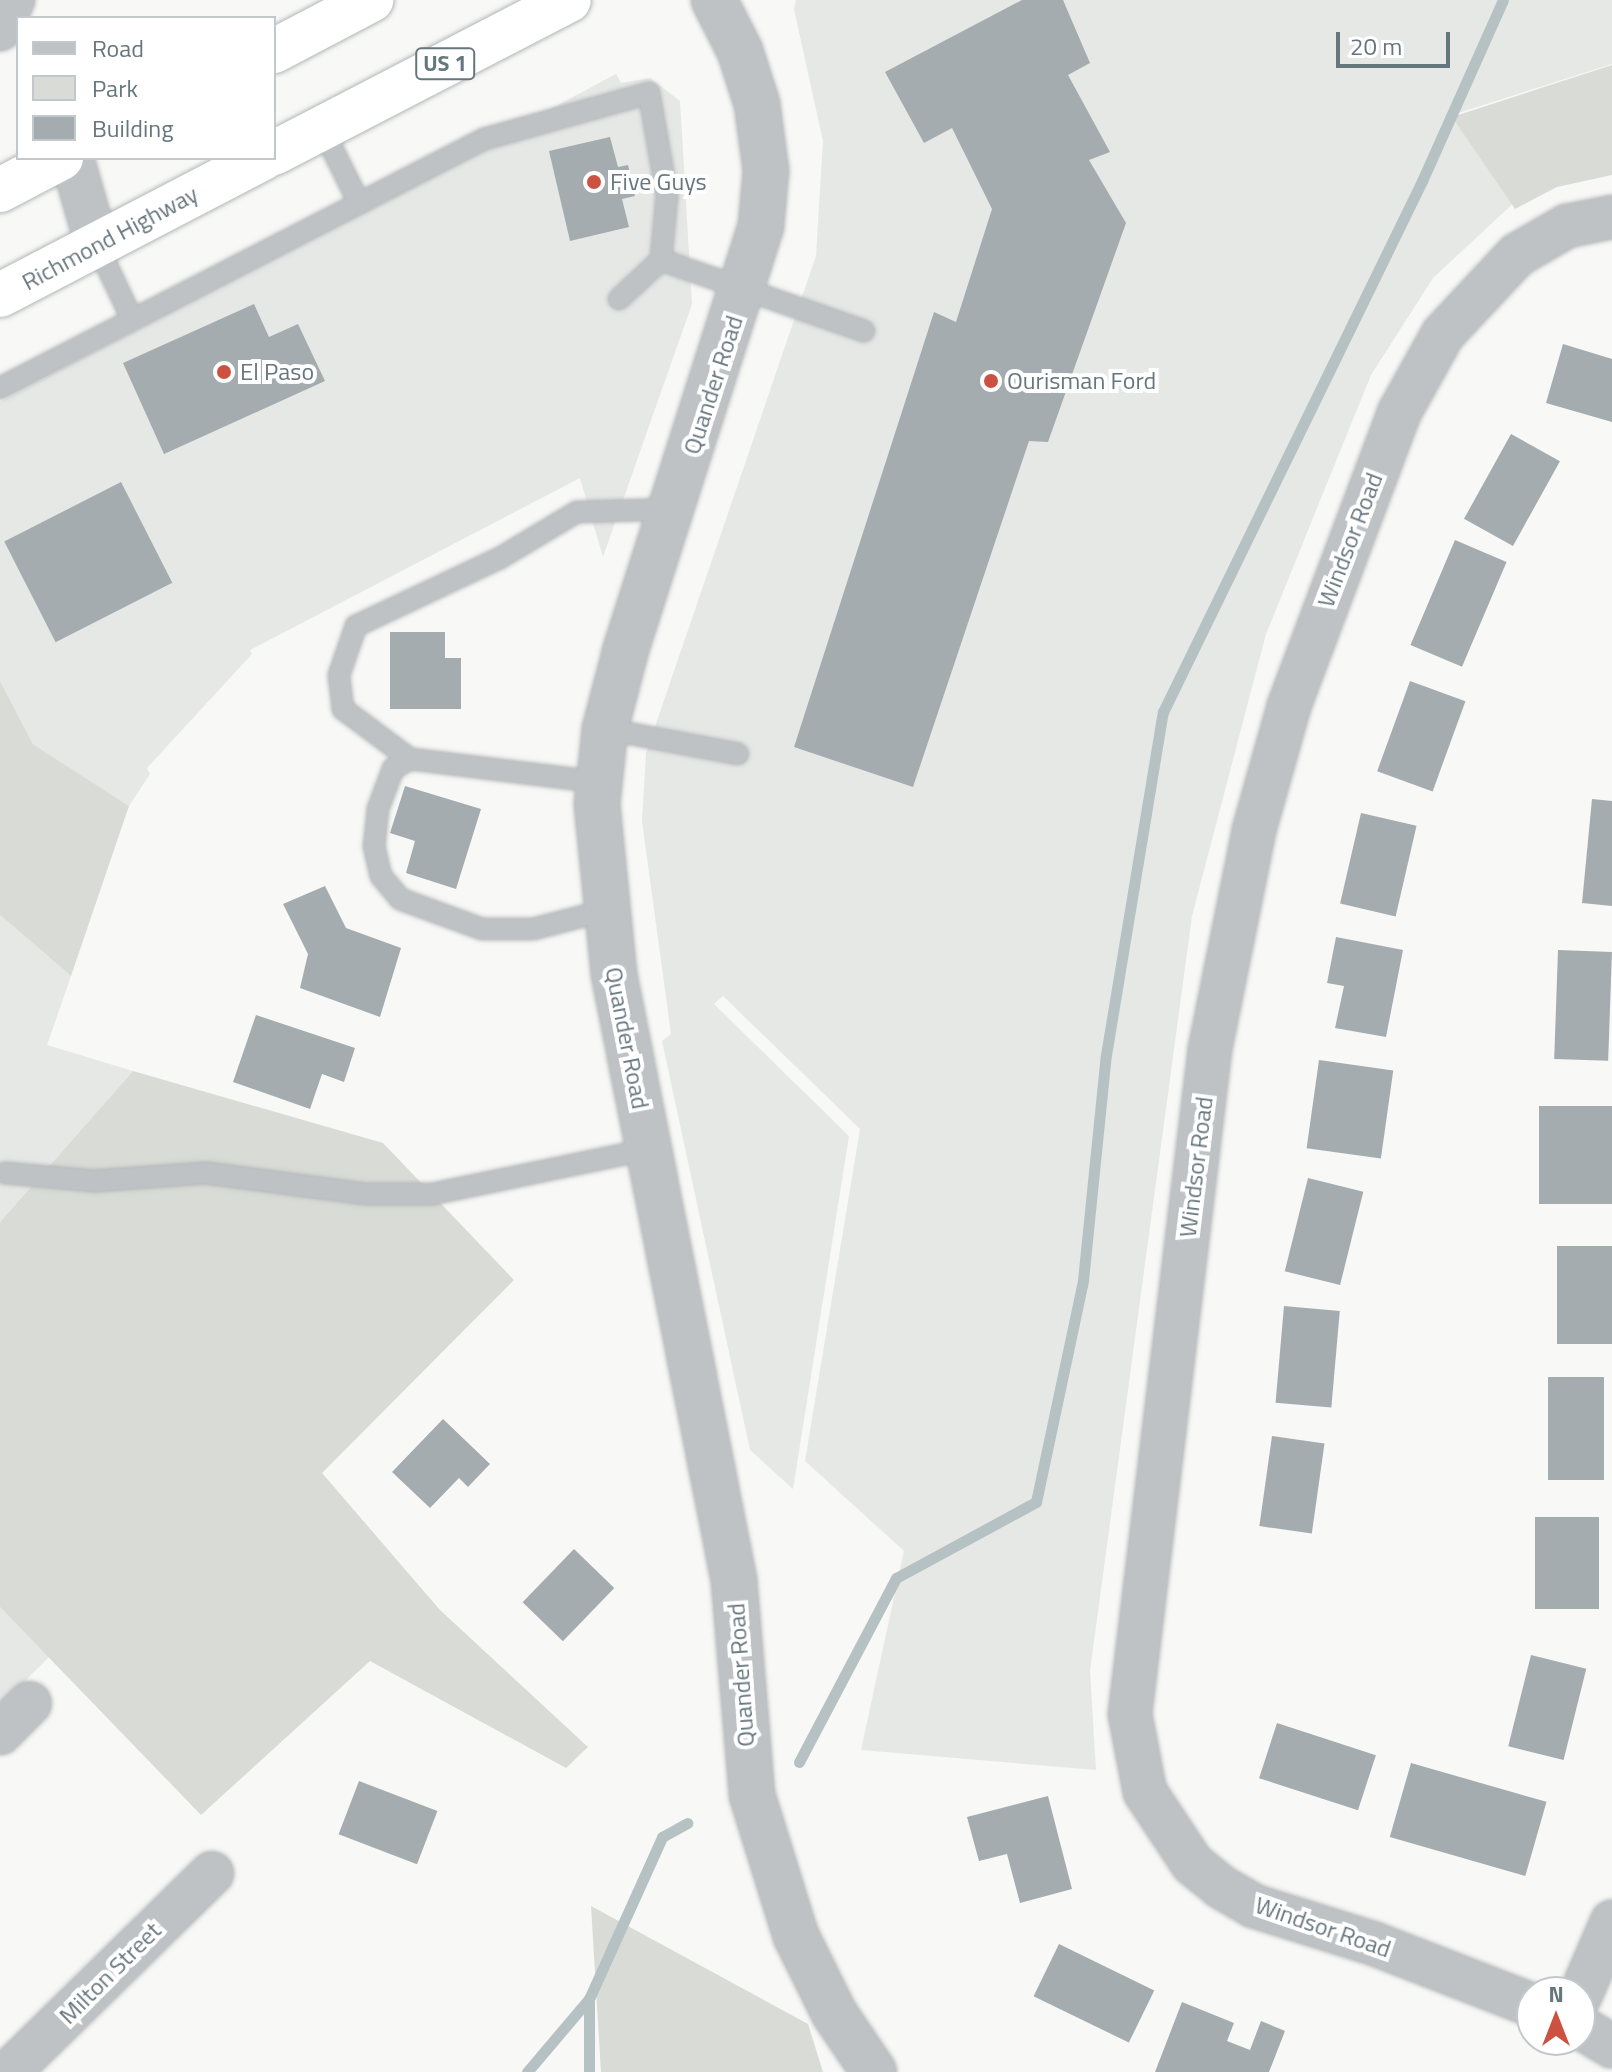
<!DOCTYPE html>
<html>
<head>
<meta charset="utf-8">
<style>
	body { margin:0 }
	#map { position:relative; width:1612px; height:2072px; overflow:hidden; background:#f8f8f6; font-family:"Titillium Web",sans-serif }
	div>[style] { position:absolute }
	.built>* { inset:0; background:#e6e8e6 }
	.green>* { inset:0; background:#d9dcd6 }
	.stream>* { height:11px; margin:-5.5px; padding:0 5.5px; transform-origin:5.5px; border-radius:5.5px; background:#b6c1c4 }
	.building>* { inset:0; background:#a4acb0; transform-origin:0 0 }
	.roads { filter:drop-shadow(0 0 2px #b2b6b8) drop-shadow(0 0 2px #b2b6b8) }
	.service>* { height:20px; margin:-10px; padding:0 10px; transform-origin:10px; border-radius:10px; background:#bec2c5 }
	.minor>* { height:42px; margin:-21px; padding:0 21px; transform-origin:21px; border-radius:21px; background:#bec2c5 }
	.tertiary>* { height:44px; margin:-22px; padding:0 22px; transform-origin:22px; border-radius:22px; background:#bec2c5 }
	.trunk>* { height:44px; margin:-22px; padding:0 22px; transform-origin:22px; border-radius:22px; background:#fff }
	.dots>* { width:22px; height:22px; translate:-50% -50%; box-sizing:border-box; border:4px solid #fff; border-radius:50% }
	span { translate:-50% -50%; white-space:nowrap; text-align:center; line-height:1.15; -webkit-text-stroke:8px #fff; paint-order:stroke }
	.shield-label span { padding:2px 6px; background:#fff; border:2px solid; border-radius:6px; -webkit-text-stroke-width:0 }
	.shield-label { font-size:22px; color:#66767d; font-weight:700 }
	.poi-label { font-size:24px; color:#66767d }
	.left { translate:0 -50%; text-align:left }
	.street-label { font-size:24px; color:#66767d }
	.legend { position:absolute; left:16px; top:16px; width:260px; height:144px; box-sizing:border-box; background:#fff; border:2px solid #c2c8cb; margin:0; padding:10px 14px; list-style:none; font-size:24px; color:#66767d }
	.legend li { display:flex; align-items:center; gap:16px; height:40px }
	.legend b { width:40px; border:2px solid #c2c8cb }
	.north { position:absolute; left:1516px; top:1976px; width:80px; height:80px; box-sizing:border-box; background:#fff; border:2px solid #c2c8cb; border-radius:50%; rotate:0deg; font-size:22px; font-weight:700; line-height:32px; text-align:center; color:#66767d }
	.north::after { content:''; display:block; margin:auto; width:28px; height:36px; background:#cd5141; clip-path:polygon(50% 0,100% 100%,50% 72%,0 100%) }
	.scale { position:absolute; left:1336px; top:32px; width:114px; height:36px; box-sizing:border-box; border:4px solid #66767d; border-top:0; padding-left:10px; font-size:24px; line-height:28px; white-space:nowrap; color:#66767d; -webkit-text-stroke:6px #fff; paint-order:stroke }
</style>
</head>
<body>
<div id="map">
	<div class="built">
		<i style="clip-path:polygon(796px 0,1612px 0,1612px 64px,1452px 115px,1518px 199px,1433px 278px,1371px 375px,1266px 634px,1192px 916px,1090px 1671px,1096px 1770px,861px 1750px,904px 1551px,805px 1461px,860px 1129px,723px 996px,714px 1004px,849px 1136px,793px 1489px,750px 1450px,662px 1041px,671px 1034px,642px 821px,646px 753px,816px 256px,823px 141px,794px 9px)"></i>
		<i style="clip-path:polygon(616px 74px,621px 83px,650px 78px,680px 101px,692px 304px,603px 557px,580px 478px,250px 650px,252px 654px,147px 768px,150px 774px,129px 806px,33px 744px,0 681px,0 402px)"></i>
		<i style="clip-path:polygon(0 915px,71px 976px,47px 1045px,133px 1071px,0 1222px)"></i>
		<i style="clip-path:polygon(0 1607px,49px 1657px,0 1706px)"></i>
	</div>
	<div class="green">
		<i style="clip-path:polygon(1612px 65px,1612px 175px,1557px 187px,1515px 209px,1452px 117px)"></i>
		<i style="clip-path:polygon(0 681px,33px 744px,129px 806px,71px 976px,0 915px)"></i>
		<i style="clip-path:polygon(133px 1071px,383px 1143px,514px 1280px,322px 1473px,440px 1610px,588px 1747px,566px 1768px,370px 1661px,201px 1815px,0 1607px,0 1222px)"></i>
		<i style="clip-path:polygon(591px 1906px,808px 2024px,823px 2072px,601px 2072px)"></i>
	</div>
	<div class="stream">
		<i style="left:799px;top:1762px;width:208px;rotate:-62.2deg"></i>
		<i style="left:896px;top:1578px;width:159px;rotate:-28.5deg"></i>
		<i style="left:1036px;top:1502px;width:227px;rotate:-78deg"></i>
		<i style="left:1083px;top:1280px;width:226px;rotate:-84.2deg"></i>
		<i style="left:1106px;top:1055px;width:348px;rotate:-80.6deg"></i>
		<i style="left:1163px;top:712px;width:591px;rotate:-64deg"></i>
		<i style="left:1422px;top:181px;width:198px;rotate:-65.9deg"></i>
		<i style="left:527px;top:2072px;width:96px;rotate:-49.7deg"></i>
		<i style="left:589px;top:2072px;width:73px;rotate:-90deg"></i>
		<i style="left:589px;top:1999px;width:178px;rotate:-65.7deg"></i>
		<i style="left:662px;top:1837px;width:29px;rotate:-29deg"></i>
	</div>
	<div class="building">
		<i style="clip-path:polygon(1022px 0,1063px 0,1090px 63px,1068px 75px,1110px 152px,1089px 160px,1126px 223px,1048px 442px,1029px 441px,913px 787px,794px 747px,934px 312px,956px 322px,992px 209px,952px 128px,924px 143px,885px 72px)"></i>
		<i style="clip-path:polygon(610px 137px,618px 167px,628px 165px,635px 196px,622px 199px,629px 227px,570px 241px,549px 151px)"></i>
		<i style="clip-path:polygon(254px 304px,269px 337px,298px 324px,325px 381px,164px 454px,123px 363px)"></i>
		<i style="clip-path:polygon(1563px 344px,1612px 359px,1612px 422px,1546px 403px)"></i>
		<i style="left:1511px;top:434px;width:56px;height:97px;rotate:29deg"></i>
		<i style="left:121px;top:482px;width:113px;height:131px;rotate:63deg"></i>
		<i style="left:1455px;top:540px;width:56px;height:114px;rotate:23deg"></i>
		<i style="clip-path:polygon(390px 632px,445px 632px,445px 658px,461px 658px,461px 709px,390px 709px)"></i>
		<i style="left:1410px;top:681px;width:59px;height:96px;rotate:20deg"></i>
		<i style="clip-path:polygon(405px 786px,481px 809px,456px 889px,406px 873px,415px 841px,390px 833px)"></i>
		<i style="clip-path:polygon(1592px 799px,1612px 801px,1612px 906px,1582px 903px)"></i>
		<i style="left:1361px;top:813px;width:57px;height:93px;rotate:13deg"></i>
		<i style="clip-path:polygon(325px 886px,346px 928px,401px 948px,380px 1017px,300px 988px,308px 954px,283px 904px)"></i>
		<i style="clip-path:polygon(1336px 937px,1403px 950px,1386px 1037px,1335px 1028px,1344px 986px,1327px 983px)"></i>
		<i style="left:1558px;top:950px;width:54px;height:109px;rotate:2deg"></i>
		<i style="clip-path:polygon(256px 1015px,355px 1048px,344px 1082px,322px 1074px,310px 1109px,233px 1082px)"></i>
		<i style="left:1319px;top:1060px;width:75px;height:89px;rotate:8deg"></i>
		<i style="left:1539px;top:1106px;width:73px;height:98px"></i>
		<i style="left:1308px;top:1178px;width:57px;height:96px;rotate:14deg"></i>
		<i style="left:1557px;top:1246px;width:55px;height:98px"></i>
		<i style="left:1284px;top:1306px;width:56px;height:97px;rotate:5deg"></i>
		<i style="left:1548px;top:1377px;width:56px;height:103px"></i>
		<i style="clip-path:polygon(443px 1419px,490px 1464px,468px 1487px,459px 1478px,430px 1508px,392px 1472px)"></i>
		<i style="left:1272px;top:1436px;width:53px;height:91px;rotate:8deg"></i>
		<i style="left:1535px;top:1517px;width:64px;height:92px"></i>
		<i style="left:574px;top:1549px;width:56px;height:74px;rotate:44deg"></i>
		<i style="left:1531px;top:1655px;width:57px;height:94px;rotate:14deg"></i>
		<i style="left:1277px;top:1723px;width:104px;height:58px;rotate:18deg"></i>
		<i style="left:1411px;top:1763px;width:141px;height:77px;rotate:16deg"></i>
		<i style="left:359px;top:1781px;width:84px;height:57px;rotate:21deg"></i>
		<i style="clip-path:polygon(1048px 1796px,1072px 1889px,1020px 1903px,1007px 1854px,979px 1861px,967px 1817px)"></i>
		<i style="left:1059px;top:1944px;width:106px;height:58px;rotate:26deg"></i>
		<i style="clip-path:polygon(1182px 2002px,1234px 2023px,1227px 2041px,1250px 2050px,1261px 2021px,1285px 2031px,1269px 2072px,1155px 2072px)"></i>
	</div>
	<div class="roads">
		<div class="service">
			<i style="left:322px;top:128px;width:84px;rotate:63.7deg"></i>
			<i style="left:97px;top:245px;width:82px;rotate:64.7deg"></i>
			<i style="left:619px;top:299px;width:57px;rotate:-42.9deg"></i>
			<i style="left:661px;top:260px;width:215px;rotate:19.3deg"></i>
			<i style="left:0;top:388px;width:544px;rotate:-27.22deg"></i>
			<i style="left:484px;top:139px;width:171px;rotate:-15.6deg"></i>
			<i style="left:649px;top:93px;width:104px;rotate:80deg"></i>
			<i style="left:667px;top:195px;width:65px;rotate:95.3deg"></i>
			<i style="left:605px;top:729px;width:135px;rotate:10.6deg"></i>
			<i style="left:410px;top:759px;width:84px;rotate:-143.3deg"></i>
			<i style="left:343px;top:709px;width:34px;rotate:-97deg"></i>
			<i style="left:339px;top:675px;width:52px;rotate:-70.9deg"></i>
			<i style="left:356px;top:626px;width:159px;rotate:-25.3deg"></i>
			<i style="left:500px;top:558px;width:90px;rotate:-30.9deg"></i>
			<i style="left:577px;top:512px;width:96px;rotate:-1.8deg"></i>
			<i style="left:598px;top:782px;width:189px;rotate:-173deg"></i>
			<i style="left:410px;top:759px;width:20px;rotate:150deg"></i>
			<i style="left:393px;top:769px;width:43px;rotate:110.6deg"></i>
			<i style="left:378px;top:809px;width:37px;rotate:96deg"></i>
			<i style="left:374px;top:846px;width:31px;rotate:77deg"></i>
			<i style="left:381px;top:876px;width:30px;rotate:50deg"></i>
			<i style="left:400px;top:899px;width:87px;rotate:20.1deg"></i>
			<i style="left:482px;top:929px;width:51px"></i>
			<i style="left:533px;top:929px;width:76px;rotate:-14.4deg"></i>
			<i style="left:5px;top:1173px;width:89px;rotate:5.1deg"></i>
			<i style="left:94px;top:1181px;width:112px;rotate:-4.1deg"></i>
			<i style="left:206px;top:1173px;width:160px;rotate:7.5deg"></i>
			<i style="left:365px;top:1194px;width:67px"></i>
			<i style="left:432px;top:1194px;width:222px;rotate:-11.7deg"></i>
		</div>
		<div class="minor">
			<i style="left:0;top:29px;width:32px;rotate:-66deg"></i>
			<i style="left:72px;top:158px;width:91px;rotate:74deg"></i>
			<i style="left:0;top:1733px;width:42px;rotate:-45deg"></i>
			<i style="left:1580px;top:1996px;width:81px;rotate:-66.6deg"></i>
			<i style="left:1532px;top:2005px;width:168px;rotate:-158.8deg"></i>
			<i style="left:1375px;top:1944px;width:127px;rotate:-162.6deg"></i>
			<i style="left:1254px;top:1906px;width:39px;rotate:-150deg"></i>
			<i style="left:1220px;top:1886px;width:36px;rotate:-141deg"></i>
			<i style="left:1192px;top:1863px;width:85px;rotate:-123.5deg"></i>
			<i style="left:1145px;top:1792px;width:79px;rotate:-100.9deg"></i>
			<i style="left:1130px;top:1714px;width:670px;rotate:-83.14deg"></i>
			<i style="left:1210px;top:1049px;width:223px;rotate:-78.6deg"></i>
			<i style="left:1254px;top:830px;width:129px;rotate:-74.2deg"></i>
			<i style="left:1289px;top:706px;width:313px;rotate:-69.4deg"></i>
			<i style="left:1399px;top:413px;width:90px;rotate:-60.9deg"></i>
			<i style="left:1443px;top:334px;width:108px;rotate:-46.9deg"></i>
			<i style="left:1517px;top:255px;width:58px;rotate:-30.1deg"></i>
			<i style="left:1567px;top:226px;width:46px;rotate:-11.3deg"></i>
			<i style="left:1580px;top:2027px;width:37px;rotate:31deg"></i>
			<i style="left:9px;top:2072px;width:284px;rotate:-44.4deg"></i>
		</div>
		<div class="tertiary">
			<i style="left:714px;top:0;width:57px;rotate:63deg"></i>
			<i style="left:740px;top:51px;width:56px;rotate:72.2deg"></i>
			<i style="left:757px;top:104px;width:68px;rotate:82.3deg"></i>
			<i style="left:766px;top:171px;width:55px;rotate:95.2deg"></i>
			<i style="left:761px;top:226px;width:448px;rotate:107.7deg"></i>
			<i style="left:625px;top:653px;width:79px;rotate:104.7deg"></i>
			<i style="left:605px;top:729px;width:75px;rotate:96.1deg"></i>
			<i style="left:597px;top:804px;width:171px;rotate:84.3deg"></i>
			<i style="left:614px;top:974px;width:618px;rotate:78.8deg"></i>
			<i style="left:734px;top:1580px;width:216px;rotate:85.2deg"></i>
			<i style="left:752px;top:1795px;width:148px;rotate:72.7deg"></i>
			<i style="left:796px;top:1936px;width:86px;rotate:63.7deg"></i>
			<i style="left:834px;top:2013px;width:71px;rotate:55.9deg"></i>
		</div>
		<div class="trunk">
			<i style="left:274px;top:51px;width:110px;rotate:-27.7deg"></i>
			<i style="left:274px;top:153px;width:332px;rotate:-27.4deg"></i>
			<i style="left:0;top:190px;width:69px;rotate:-27.7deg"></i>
			<i style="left:0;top:295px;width:297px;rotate:-27.5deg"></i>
		</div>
	</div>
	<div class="dots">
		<i style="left:594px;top:182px;background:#cd5141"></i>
		<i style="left:224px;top:372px;background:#cd5141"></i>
		<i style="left:991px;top:381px;background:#cd5141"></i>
	</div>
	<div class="shield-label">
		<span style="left:445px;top:64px">US 1</span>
	</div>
	<div class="poi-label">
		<span class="left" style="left:610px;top:182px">Five Guys</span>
		<span class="left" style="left:240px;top:372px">El Paso</span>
		<span class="left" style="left:1007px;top:381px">Ourisman Ford</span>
	</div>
	<div class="street-label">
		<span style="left:110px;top:238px;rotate:-28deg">Richmond Highway</span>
		<span style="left:713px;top:385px;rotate:-72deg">Quander Road</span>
		<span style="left:1350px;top:540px;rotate:-69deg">Windsor Road</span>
		<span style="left:627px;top:1038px;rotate:79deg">Quander Road</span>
		<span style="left:1196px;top:1167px;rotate:-83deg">Windsor Road</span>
		<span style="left:741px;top:1675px;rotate:-94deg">Quander Road</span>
		<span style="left:1323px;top:1927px;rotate:19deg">Windsor Road</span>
		<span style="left:110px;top:1973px;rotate:-45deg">Milton Street</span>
	</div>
	<ul class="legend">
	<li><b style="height:10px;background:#bec2c5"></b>Road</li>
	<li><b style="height:22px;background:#d9dcd6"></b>Park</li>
	<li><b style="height:22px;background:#a4acb0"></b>Building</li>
	</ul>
	<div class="north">N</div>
	<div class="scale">20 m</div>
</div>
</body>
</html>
